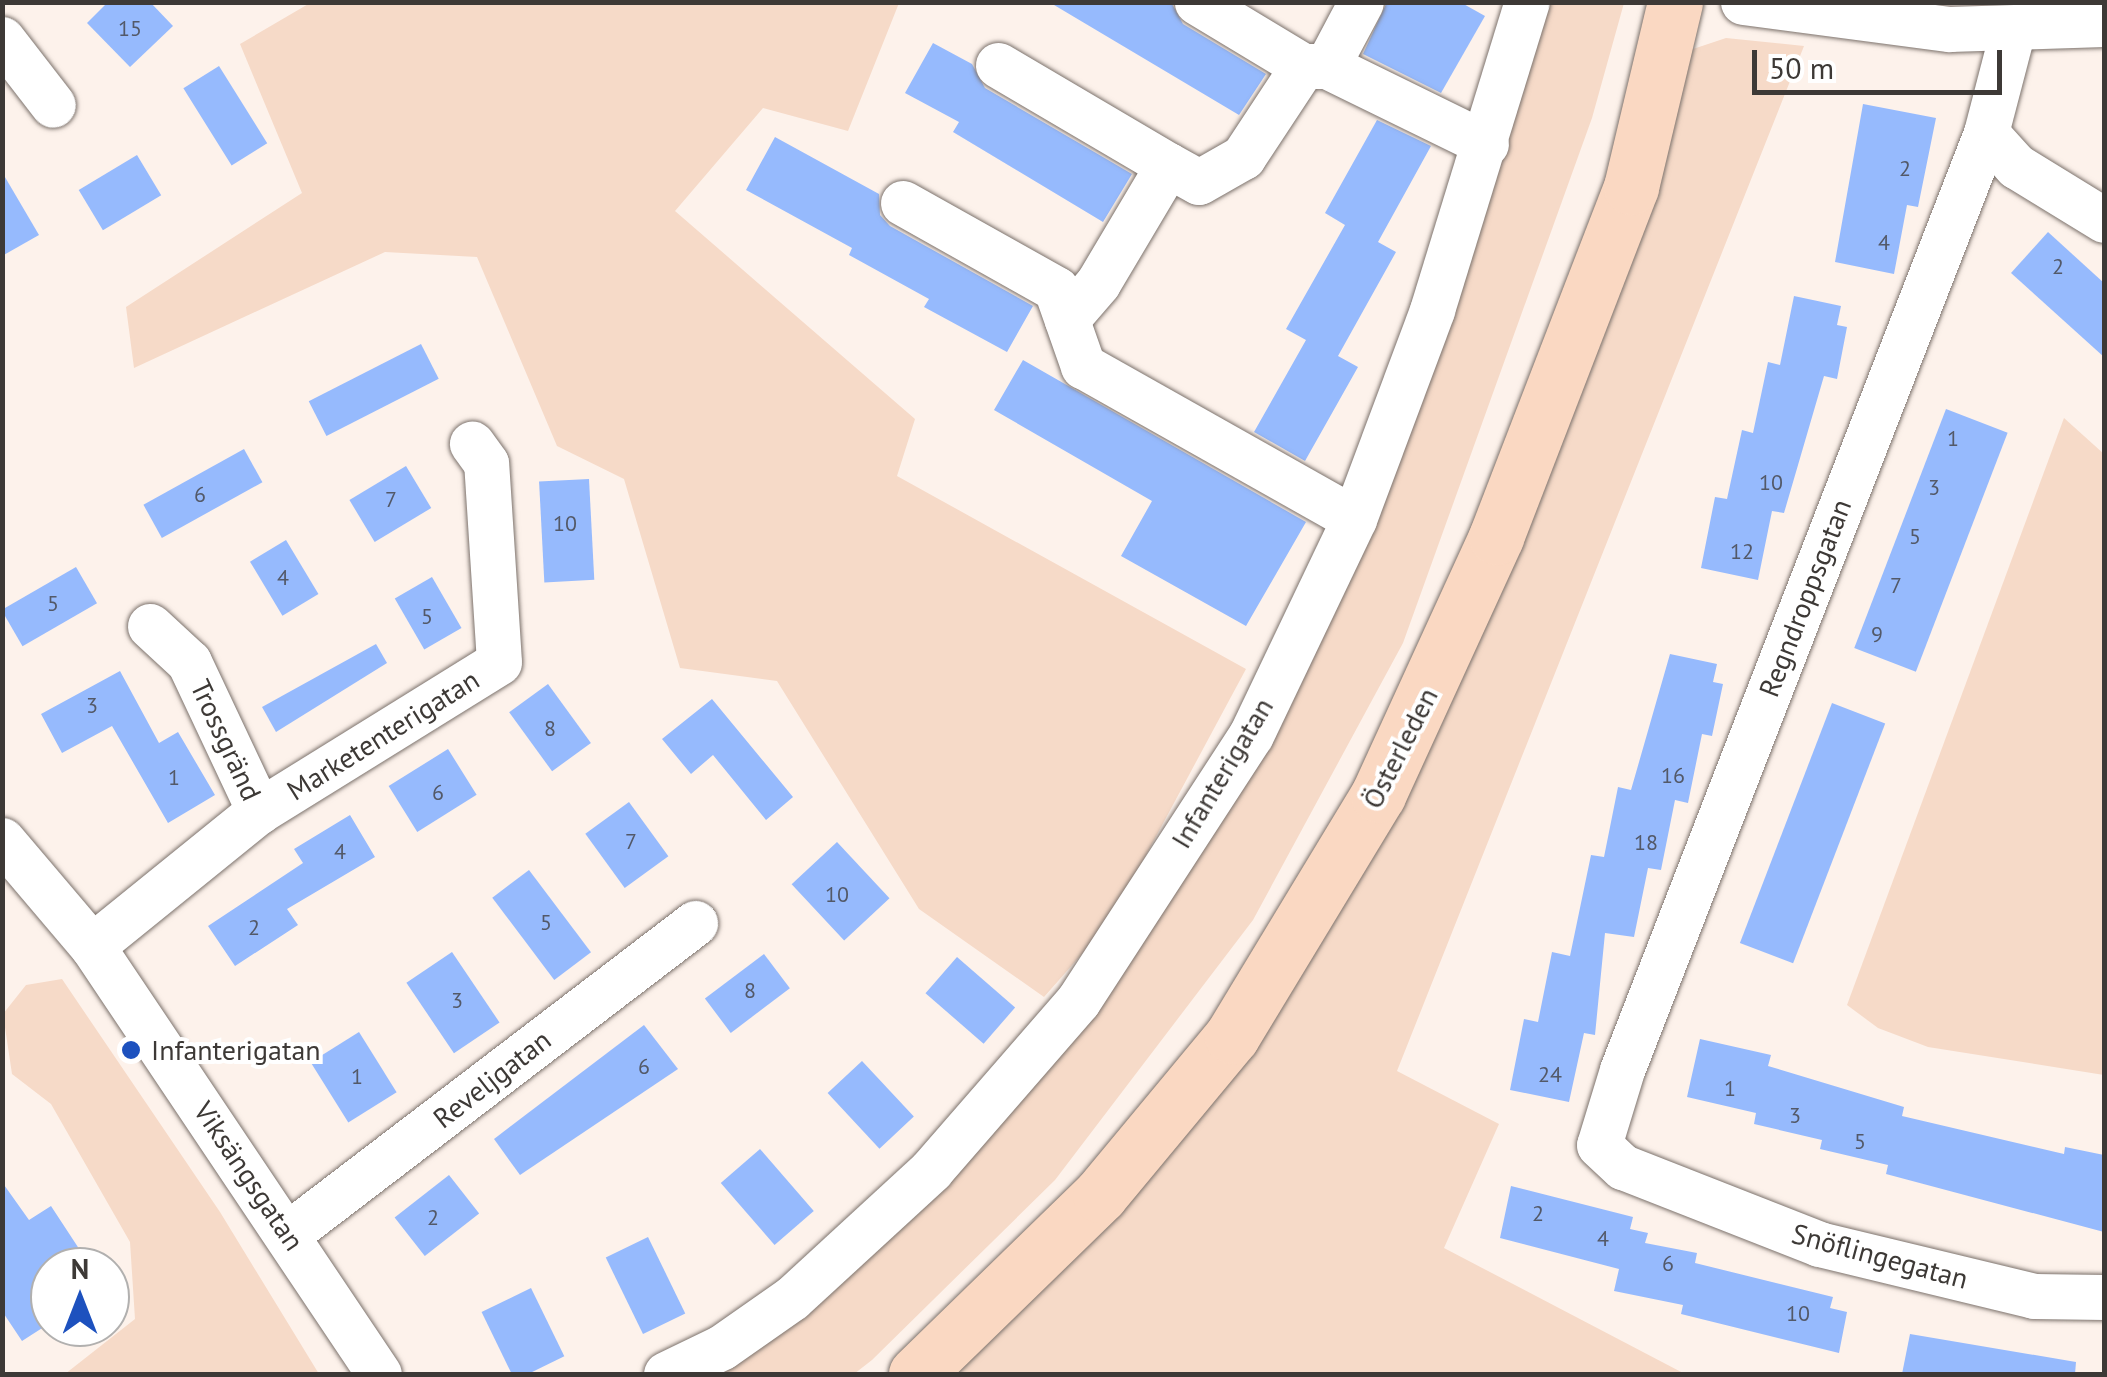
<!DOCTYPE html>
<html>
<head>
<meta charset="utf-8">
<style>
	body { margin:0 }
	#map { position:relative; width:2107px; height:1377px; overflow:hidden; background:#fdf2eb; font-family:"PT Sans",sans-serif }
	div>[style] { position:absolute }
	.green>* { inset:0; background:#f6dac8 }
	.building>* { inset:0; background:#96bafd; transform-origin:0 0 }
	.roads { filter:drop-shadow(0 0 2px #7c726c) drop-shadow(0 0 2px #7c726c) }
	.minor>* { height:45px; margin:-22.5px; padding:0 22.5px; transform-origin:22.5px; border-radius:22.5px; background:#fff }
	.major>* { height:55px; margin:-27.5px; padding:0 27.5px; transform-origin:27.5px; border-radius:27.5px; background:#fad8c2 }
	.dots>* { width:28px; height:28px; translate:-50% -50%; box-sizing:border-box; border:5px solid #fff; border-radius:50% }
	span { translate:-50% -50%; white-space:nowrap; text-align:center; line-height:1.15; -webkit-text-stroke:8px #fff; paint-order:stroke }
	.number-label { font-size:22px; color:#535968 }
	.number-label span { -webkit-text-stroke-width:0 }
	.street-label { font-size:28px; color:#3d3936 }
	.poi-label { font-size:28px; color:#3d3936 }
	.left { translate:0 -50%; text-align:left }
	.frame { position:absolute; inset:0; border:5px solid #3d3936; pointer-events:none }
	.north { position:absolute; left:30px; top:1247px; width:100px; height:100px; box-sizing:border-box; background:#fff; border:2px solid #b1b0af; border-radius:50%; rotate:0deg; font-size:28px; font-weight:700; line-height:40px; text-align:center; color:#3d3936 }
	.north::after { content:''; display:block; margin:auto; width:35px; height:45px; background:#1d51be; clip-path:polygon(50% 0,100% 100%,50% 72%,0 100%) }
	.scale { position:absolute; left:1752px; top:50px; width:250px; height:45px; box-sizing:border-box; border:5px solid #3d3936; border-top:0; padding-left:12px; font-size:30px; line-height:35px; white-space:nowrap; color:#3d3936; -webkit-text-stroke:8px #fff; paint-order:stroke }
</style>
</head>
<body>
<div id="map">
	<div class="green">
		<i style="clip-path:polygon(310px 3px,899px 3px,848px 131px,763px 108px,675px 211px,915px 419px,897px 476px,1246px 669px,1110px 922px,1044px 997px,919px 909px,777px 681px,680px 668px,624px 479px,557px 446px,477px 257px,385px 252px,134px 368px,126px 307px,302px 193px,240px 44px)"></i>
		<i style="clip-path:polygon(1541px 3px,1624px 3px,1592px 118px,1403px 643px,1253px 920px,1055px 1180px,872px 1360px,854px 1374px,699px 1374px,781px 1326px,1215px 815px)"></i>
		<i style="clip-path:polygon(1726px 38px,1804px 46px,1397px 1071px,1499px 1124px,1444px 1248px,1685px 1374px,940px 1374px,1302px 964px,1693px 49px)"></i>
		<i style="clip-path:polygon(2064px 418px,2104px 454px,2104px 1075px,1928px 1047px,1878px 1028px,1847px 1005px)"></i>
		<i style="clip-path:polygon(62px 979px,220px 1212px,319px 1374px,65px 1374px,135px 1319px,130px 1242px,51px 1104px,12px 1074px,3px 1014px,26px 985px)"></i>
	</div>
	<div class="building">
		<i style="clip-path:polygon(108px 2px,150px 2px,173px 26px,130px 67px,87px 23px)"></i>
		<i style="clip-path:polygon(1049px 2px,1171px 2px,1183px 24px,1266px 74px,1239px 115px)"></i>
		<i style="clip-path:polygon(1387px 2px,1460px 2px,1485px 16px,1441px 93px,1363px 54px)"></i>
		<i style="clip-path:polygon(933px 43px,972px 64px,985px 88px,1132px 174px,1103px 222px,953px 132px,959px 122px,905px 93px)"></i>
		<i style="left:219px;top:66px;width:91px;height:42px;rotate:58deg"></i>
		<i style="clip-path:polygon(1863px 104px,1936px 118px,1918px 207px,1907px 205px,1894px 274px,1835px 262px)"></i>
		<i style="clip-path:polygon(1377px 120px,1431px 146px,1378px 242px,1396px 252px,1338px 356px,1358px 367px,1305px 461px,1254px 432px,1306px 340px,1286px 329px,1345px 225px,1325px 213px)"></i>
		<i style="clip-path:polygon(775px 137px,879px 194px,880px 215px,890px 226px,1033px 306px,1007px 352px,924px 307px,929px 299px,849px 255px,852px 248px,746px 190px)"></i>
		<i style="left:137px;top:155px;width:47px;height:68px;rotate:59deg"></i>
		<i style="clip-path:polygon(2px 172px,39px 235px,2px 256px)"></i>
		<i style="clip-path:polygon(2048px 232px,2104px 283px,2104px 357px,2011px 273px)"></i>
		<i style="clip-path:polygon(1794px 296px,1841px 306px,1837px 325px,1847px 327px,1837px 379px,1824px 376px,1784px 513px,1772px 511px,1758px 580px,1701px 568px,1715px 497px,1727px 499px,1742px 430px,1753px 433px,1768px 362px,1780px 365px)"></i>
		<i style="left:421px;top:344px;width:39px;height:126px;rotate:63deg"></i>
		<i style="clip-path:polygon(1023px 360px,1306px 522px,1246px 626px,1121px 556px,1152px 501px,994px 410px)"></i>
		<i style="left:1946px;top:409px;width:66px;height:256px;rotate:21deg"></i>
		<i style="left:244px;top:449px;width:38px;height:115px;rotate:61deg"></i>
		<i style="left:406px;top:466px;width:49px;height:66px;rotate:59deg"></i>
		<i style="left:589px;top:479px;width:101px;height:50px;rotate:87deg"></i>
		<i style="left:286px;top:540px;width:63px;height:42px;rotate:59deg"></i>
		<i style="left:76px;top:567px;width:42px;height:86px;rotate:60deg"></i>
		<i style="left:432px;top:577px;width:59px;height:43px;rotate:60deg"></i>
		<i style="clip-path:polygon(376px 644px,387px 663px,276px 732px,262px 707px)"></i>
		<i style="clip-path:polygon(1670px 654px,1717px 664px,1713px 682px,1723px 684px,1712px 736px,1702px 734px,1688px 803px,1675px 800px,1661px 870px,1648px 868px,1634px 937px,1605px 933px,1595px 1035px,1584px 1033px,1569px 1102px,1510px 1090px,1524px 1019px,1538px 1022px,1552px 952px,1570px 956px,1591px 855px,1604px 857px,1618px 787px,1631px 790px)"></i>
		<i style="clip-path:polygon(120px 671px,159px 743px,178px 732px,215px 795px,168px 823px,112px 726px,62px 753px,41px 714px)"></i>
		<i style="left:548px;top:684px;width:73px;height:48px;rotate:54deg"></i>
		<i style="clip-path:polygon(712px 699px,793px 797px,766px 820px,713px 755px,691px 774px,662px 739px)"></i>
		<i style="left:1832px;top:703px;width:57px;height:257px;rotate:21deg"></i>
		<i style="left:448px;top:749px;width:54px;height:70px;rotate:58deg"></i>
		<i style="left:629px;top:802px;width:67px;height:54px;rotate:54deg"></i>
		<i style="clip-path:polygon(350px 815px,375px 857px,287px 909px,298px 925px,235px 966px,208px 926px,303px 863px,294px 849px)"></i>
		<i style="left:837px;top:842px;width:77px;height:62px;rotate:47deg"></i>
		<i style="left:529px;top:870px;width:103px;height:46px;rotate:53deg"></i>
		<i style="left:452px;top:952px;width:85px;height:55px;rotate:56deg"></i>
		<i style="left:764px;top:954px;width:43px;height:74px;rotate:53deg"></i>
		<i style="left:957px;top:957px;width:77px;height:48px;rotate:41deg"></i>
		<i style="clip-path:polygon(644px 1025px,678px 1069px,520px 1175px,494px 1139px)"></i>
		<i style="left:359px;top:1032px;width:71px;height:57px;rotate:58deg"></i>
		<i style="clip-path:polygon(1700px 1039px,1771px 1055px,1768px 1066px,1904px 1107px,1902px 1116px,2064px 1154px,2065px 1147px,2104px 1155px,2104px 1232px,1886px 1174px,1888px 1165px,1820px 1149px,1822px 1140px,1754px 1124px,1756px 1113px,1687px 1097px)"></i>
		<i style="left:862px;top:1061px;width:76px;height:47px;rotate:47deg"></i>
		<i style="left:760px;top:1149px;width:82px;height:52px;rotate:49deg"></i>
		<i style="left:449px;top:1175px;width:49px;height:69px;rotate:52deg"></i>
		<i style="clip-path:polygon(2px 1182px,29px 1220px,51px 1206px,91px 1267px,50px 1267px,50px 1323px,22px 1341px,2px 1311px)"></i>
		<i style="clip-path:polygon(1511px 1186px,1633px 1217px,1630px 1229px,1648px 1233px,1645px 1243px,1697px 1253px,1695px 1263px,1833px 1297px,1830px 1308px,1847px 1312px,1839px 1353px,1681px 1314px,1683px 1305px,1614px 1291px,1619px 1269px,1500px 1238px)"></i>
		<i style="left:648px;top:1237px;width:85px;height:47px;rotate:64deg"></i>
		<i style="left:531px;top:1288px;width:76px;height:55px;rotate:64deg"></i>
		<i style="clip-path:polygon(1910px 1334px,2076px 1362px,2075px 1374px,1902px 1374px)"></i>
	</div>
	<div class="roads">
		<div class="minor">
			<i style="left:1743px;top:2px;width:208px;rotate:7.5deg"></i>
			<i style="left:1949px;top:29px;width:155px;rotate:-1.8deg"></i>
			<i style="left:2012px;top:33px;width:103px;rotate:104.6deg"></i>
			<i style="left:1986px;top:133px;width:1005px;rotate:111.23deg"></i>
			<i style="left:1622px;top:1070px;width:78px;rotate:107deg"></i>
			<i style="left:1599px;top:1145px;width:33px;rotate:43deg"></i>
			<i style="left:1623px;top:1167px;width:211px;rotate:21.4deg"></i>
			<i style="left:1819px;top:1244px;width:221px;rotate:13.6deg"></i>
			<i style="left:2034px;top:1296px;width:70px;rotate:0.8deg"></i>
			<i style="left:2px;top:39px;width:83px;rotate:52.3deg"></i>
			<i style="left:998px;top:65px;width:197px;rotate:30.5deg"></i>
			<i style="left:1168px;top:165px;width:137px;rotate:120.7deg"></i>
			<i style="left:1098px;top:283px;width:48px;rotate:130.7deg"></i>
			<i style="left:1303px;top:66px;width:24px"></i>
			<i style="left:1327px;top:66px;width:177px;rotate:26.1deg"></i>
			<i style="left:1327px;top:66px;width:72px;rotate:-62deg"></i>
			<i style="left:1986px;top:133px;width:45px;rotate:47.7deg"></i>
			<i style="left:2016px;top:166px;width:103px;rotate:31.5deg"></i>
			<i style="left:1168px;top:165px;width:35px;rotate:29deg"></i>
			<i style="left:1199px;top:182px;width:51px;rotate:-29.6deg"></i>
			<i style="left:1243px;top:157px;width:109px;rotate:-56.6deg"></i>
			<i style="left:1303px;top:66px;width:124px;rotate:-148.9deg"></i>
			<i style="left:903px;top:203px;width:176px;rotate:29.3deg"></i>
			<i style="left:1056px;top:289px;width:82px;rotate:70.7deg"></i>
			<i style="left:1083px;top:366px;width:311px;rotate:29.4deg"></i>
			<i style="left:150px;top:626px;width:53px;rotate:42.7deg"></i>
			<i style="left:189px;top:662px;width:165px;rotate:64.8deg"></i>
			<i style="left:2px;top:840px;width:139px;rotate:49.7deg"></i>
			<i style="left:92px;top:946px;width:515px;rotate:56.16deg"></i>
			<i style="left:92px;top:946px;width:215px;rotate:-39deg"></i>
			<i style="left:259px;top:811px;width:282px;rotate:-31.8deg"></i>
			<i style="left:499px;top:662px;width:199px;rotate:-93.7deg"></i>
			<i style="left:486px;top:463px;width:24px;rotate:-126deg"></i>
			<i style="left:289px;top:1233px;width:511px;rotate:-37.36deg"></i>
			<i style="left:666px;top:1374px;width:62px;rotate:-25.7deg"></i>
			<i style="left:722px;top:1347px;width:85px;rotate:-35deg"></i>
			<i style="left:792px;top:1298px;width:189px;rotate:-42.6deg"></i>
			<i style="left:931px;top:1170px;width:224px;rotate:-49deg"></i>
			<i style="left:1078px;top:1001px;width:317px;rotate:-57deg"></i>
			<i style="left:1251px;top:735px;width:239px;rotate:-64.5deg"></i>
			<i style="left:1354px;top:519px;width:223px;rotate:-69.5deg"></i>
			<i style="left:1432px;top:310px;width:322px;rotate:-72.9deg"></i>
		</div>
		<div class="major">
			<i style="left:916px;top:1374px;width:257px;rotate:-44.2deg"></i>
			<i style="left:1100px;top:1195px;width:207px;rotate:-50.3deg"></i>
			<i style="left:1232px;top:1036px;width:282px;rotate:-58.8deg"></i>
			<i style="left:1378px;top:795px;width:284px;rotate:-65.4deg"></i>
			<i style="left:1496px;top:537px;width:375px;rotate:-68.9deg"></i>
			<i style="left:1631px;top:187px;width:190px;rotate:-76.6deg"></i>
		</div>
	</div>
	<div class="dots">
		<i style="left:131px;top:1050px;background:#1d51be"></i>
	</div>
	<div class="number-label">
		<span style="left:130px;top:29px">15</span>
		<span style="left:1905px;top:169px">2</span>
		<span style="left:1884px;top:243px">4</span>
		<span style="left:2058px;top:267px">2</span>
		<span style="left:1953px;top:439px">1</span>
		<span style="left:1771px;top:483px">10</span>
		<span style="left:1934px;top:488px">3</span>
		<span style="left:200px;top:495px">6</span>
		<span style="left:391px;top:500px">7</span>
		<span style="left:565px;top:524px">10</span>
		<span style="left:1915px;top:537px">5</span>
		<span style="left:1742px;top:552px">12</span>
		<span style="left:283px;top:578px">4</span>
		<span style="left:1896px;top:586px">7</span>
		<span style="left:53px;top:604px">5</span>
		<span style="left:427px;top:617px">5</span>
		<span style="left:1877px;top:635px">9</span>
		<span style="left:92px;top:706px">3</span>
		<span style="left:550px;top:729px">8</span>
		<span style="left:1673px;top:776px">16</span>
		<span style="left:174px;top:778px">1</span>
		<span style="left:438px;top:793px">6</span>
		<span style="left:631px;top:842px">7</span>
		<span style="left:1646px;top:843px">18</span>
		<span style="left:340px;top:852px">4</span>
		<span style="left:837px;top:895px">10</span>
		<span style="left:546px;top:923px">5</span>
		<span style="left:254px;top:928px">2</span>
		<span style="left:750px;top:991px">8</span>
		<span style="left:457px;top:1001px">3</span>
		<span style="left:644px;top:1067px">6</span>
		<span style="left:1550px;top:1075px">24</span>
		<span style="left:357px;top:1077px">1</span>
		<span style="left:1730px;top:1089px">1</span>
		<span style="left:1795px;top:1116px">3</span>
		<span style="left:1860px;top:1142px">5</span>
		<span style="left:1538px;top:1214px">2</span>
		<span style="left:433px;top:1218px">2</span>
		<span style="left:1603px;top:1239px">4</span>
		<span style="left:1668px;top:1264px">6</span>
		<span style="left:1798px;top:1314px">10</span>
	</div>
	<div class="street-label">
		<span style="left:1805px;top:598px;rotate:-69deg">Regndroppsgatan</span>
		<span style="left:383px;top:735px;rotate:-32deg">Marketenterigatan</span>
		<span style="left:226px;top:740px;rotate:65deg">Trossgränd</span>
		<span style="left:1400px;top:748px;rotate:-63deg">Österleden</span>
		<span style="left:1222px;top:773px;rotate:-59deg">Infanterigatan</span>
		<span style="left:492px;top:1079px;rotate:-38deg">Reveljgatan</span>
		<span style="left:249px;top:1176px;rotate:56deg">Viksängsgatan</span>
		<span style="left:1880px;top:1256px;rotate:15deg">Snöflingegatan</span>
	</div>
	<div class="poi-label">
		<span class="left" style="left:151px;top:1050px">Infanterigatan</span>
	</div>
	<div class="frame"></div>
	<div class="north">N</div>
	<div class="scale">50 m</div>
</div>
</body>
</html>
